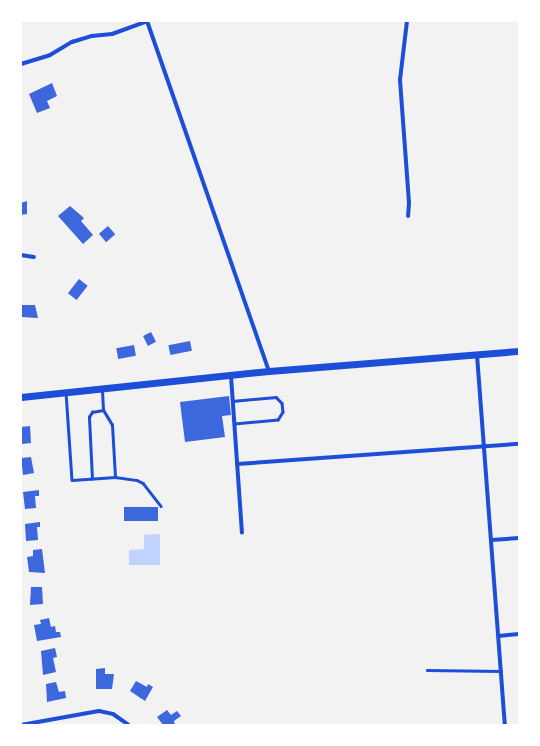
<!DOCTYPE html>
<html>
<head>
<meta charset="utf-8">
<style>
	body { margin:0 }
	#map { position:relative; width:540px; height:746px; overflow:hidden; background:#f2f2f2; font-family:"Source Sans 3",sans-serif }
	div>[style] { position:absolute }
	.water>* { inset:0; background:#bfd3fe }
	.building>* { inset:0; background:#3d67dc; transform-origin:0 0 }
	.service>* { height:2.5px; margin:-1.25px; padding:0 1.25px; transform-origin:1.25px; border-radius:1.25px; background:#1d4ed8 }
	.minor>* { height:4px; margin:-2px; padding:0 2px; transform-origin:2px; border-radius:2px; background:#1d4ed8 }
	.secondary>* { height:7px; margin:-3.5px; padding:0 3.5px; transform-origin:3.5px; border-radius:3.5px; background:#1d4ed8 }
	span { translate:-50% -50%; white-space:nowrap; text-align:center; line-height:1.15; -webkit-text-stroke:4px #fff; paint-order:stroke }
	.frame { position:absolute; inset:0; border:22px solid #fff; pointer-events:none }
</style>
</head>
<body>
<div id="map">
	<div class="water">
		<i style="clip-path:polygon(160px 534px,160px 565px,129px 565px,129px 550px,144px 549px,144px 535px)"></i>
	</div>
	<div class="building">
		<i style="clip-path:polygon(52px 83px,57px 96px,47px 101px,50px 108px,37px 113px,29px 94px)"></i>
		<i style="clip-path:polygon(27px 201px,27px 214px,21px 215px,21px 203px)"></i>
		<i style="clip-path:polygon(70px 206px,84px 218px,81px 221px,93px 235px,83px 244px,58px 216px)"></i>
		<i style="left:108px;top:226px;width:11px;height:12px;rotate:49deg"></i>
		<i style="left:79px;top:279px;width:11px;height:18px;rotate:38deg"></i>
		<i style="clip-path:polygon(21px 305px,35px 305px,38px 318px,21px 317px)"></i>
		<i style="left:151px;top:332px;width:11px;height:9px;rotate:63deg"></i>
		<i style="left:190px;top:341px;width:10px;height:22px;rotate:79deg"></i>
		<i style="left:134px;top:345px;width:11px;height:18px;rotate:80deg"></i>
		<i style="clip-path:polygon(229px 396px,231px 415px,222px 416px,225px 437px,185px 442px,180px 402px)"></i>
		<i style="clip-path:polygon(30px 426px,31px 443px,21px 444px,21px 427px)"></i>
		<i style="clip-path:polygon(31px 457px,34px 473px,23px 475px,21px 458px)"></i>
		<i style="clip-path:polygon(39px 490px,39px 496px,35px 496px,36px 508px,25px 509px,23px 492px)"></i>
		<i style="left:158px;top:507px;width:14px;height:34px;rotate:90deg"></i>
		<i style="clip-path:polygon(40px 522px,40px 527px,37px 527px,38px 540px,26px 541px,25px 524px)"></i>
		<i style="clip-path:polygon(42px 549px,45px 573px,29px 572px,27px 557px,33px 556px,33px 550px)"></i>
		<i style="clip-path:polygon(31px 587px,42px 587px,43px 604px,30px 605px)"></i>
		<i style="clip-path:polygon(49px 618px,51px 627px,55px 626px,56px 632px,60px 632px,61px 637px,37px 641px,34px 625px,41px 624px,40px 620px)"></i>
		<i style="clip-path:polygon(55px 648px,57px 657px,53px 658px,56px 672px,43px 675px,41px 651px)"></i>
		<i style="clip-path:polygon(105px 668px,105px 674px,114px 674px,112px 689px,96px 689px,96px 669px)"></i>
		<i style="clip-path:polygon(136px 681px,147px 687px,148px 684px,153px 687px,145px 701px,130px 691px)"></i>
		<i style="clip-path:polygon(56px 682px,59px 692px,65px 691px,66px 698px,47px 702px,46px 684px)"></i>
		<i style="clip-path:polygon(167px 710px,171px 715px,177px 711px,181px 716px,174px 721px,175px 725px,163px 725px,157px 717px)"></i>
	</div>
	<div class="service">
		<i style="left:66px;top:392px;width:88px;rotate:86.1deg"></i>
		<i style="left:72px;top:480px;width:43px;rotate:-4deg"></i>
		<i style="left:115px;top:477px;width:52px;rotate:-93.3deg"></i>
		<i style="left:112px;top:425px;width:17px;rotate:-121deg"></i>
		<i style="left:103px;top:410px;width:21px;rotate:-93deg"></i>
		<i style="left:232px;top:401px;width:44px;rotate:-5.2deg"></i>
		<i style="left:276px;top:397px;width:8px;rotate:45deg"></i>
		<i style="left:282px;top:403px;width:9px;rotate:84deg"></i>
		<i style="left:283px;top:412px;width:9px;rotate:122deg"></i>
		<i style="left:278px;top:420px;width:43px;rotate:174.7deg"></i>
		<i style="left:115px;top:477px;width:22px;rotate:8deg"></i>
		<i style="left:137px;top:480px;width:7px;rotate:27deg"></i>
		<i style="left:143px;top:483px;width:29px;rotate:52deg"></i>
		<i style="left:92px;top:479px;width:62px;rotate:-92.8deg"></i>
		<i style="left:89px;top:417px;width:6px;rotate:-59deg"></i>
		<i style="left:92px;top:412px;width:11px;rotate:-10deg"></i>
		<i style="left:427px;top:670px;width:74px;rotate:0.8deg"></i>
	</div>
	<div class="minor">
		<i style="left:147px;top:21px;width:371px;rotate:70.8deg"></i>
		<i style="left:407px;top:21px;width:59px;rotate:96.8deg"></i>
		<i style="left:400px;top:80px;width:123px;rotate:85.8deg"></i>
		<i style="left:409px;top:203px;width:13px;rotate:94deg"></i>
		<i style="left:21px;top:64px;width:30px;rotate:-17deg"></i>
		<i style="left:50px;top:55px;width:26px;rotate:-31deg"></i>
		<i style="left:72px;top:42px;width:21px;rotate:-17deg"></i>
		<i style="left:92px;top:36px;width:20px;rotate:-6deg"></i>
		<i style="left:112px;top:34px;width:37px;rotate:-20deg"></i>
		<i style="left:21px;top:255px;width:13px;rotate:9deg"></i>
		<i style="left:477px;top:355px;width:371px;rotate:85.7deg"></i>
		<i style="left:231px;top:376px;width:157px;rotate:86deg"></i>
		<i style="left:237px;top:464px;width:283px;rotate:-4.1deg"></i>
		<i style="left:491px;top:540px;width:28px;rotate:-4deg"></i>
		<i style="left:499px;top:636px;width:20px;rotate:-6deg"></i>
		<i style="left:21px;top:725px;width:79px;rotate:-10.2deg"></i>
		<i style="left:99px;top:711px;width:14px;rotate:12deg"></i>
		<i style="left:113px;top:714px;width:19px;rotate:35deg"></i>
	</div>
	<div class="secondary">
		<i style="left:21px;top:397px;width:249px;rotate:-6deg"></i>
		<i style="left:269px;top:371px;width:251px;rotate:-4.6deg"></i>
	</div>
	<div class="frame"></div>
</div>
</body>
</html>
